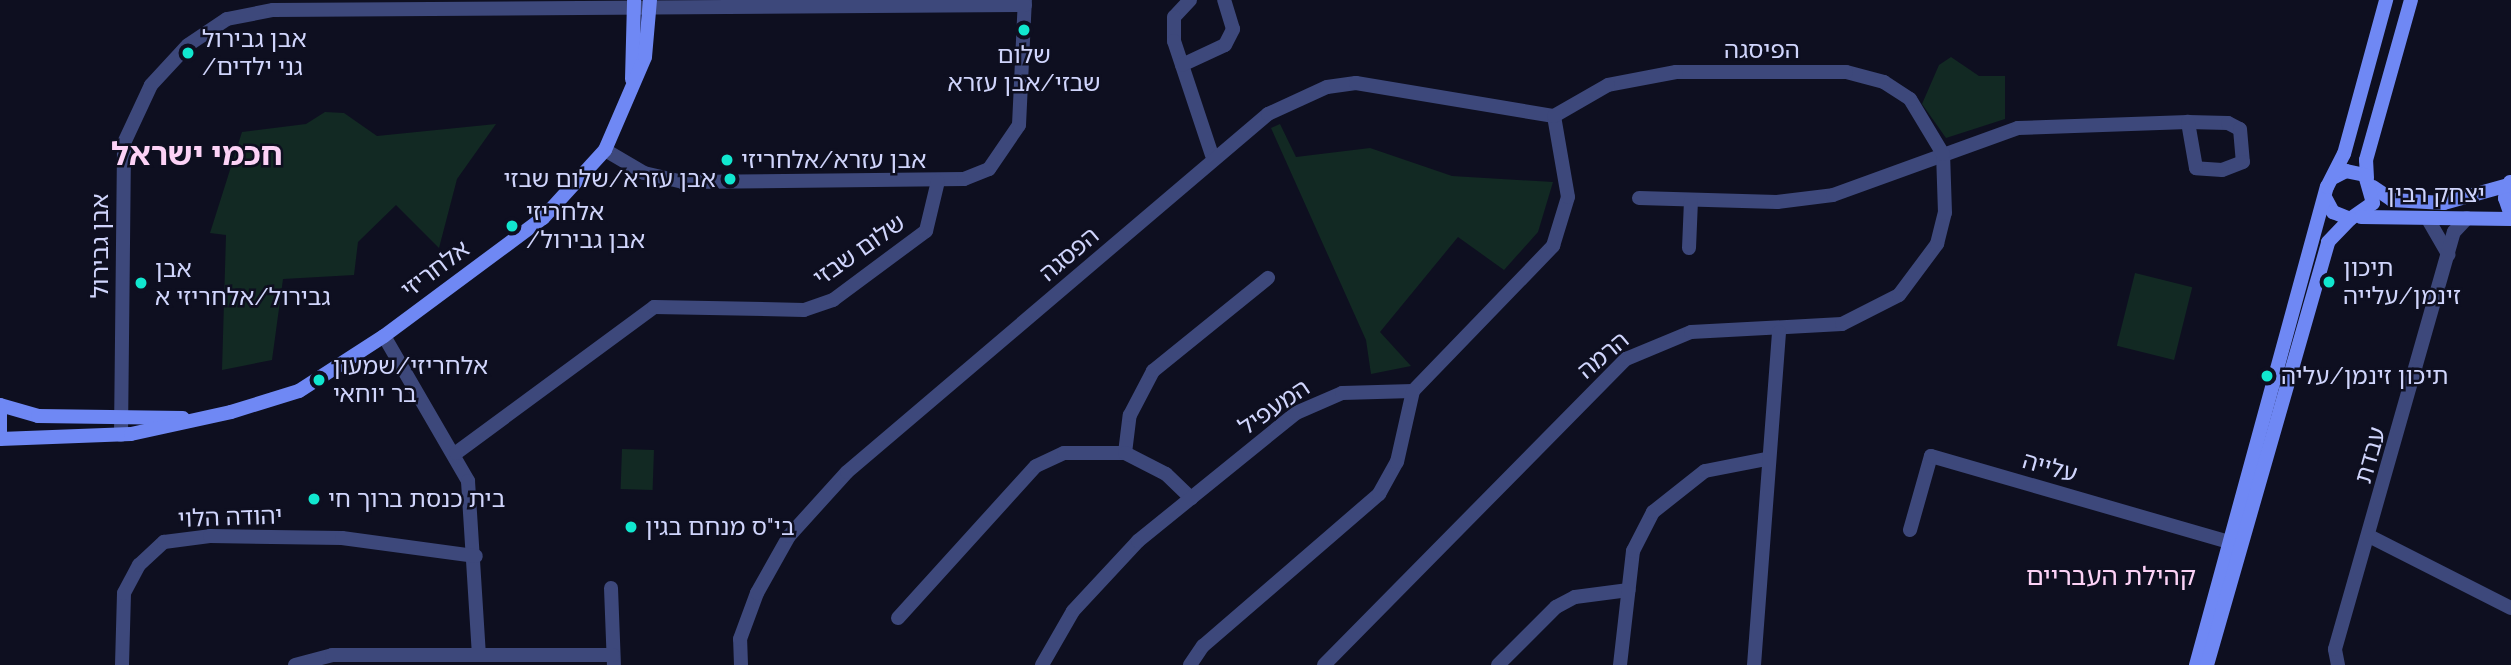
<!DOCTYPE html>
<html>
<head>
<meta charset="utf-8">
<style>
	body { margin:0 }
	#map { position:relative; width:2511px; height:665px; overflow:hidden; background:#0e0f20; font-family:Raleway,"Noto Sans Hebrew",sans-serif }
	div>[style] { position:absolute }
	.green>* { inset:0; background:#122923; transform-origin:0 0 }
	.street>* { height:14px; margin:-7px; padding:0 7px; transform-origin:7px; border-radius:7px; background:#3d487b }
	.secondary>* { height:14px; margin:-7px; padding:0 7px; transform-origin:7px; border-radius:7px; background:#6f88f4 }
	.dots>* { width:19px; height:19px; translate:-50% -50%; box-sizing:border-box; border:4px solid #0e0f20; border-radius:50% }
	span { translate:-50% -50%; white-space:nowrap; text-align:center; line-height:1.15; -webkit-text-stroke:5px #0e0f20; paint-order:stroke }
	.poi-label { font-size:24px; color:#d0d5fc }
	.left { translate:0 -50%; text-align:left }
	.right { translate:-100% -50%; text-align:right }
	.street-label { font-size:24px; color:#d0d5fc }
	.neighbourhood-label { font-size:26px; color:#fcd2f6 }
	.district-label { font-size:32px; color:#fcd2f6; font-weight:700 }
</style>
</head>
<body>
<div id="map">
	<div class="green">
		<i style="clip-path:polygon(1951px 57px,1979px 76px,2005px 76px,2005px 119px,1946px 138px,1922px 104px,1939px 65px)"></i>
		<i style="clip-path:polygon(325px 112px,344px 113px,377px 136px,496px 124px,457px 179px,439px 248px,396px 205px,358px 242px,354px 275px,283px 279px,272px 360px,222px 370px,226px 235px,210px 233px,242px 132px,306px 124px)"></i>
		<i style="clip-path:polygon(1280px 124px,1296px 157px,1370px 148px,1452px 176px,1553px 182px,1538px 232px,1504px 270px,1458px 237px,1380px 332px,1411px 366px,1371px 374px,1366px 340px,1271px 128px)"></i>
		<i style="left:2135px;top:273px;width:59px;height:75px;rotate:14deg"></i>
		<i style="left:622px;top:449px;width:32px;height:40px;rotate:2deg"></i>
	</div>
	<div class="street">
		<i style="left:1190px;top:0;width:23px;rotate:133deg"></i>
		<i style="left:1174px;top:17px;width:24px;rotate:90deg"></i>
		<i style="left:1174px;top:41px;width:120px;rotate:71.6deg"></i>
		<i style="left:1182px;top:65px;width:47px;rotate:-24.9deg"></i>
		<i style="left:1225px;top:45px;width:18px;rotate:-63deg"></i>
		<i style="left:1233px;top:29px;width:30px;rotate:-107deg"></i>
		<i style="left:605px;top:150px;width:45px;rotate:30.5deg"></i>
		<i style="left:644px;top:173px;width:39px;rotate:13deg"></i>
		<i style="left:682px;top:182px;width:282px;rotate:-0.6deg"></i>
		<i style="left:964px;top:179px;width:27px;rotate:-22deg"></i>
		<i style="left:989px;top:169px;width:53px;rotate:-55.7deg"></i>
		<i style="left:1019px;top:125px;width:125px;rotate:-87.3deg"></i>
		<i style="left:1639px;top:198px;width:138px;rotate:1.7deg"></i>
		<i style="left:1777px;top:202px;width:56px;rotate:-7.1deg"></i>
		<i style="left:1833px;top:195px;width:197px;rotate:-19.9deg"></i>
		<i style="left:2018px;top:128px;width:170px;rotate:-2deg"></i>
		<i style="left:2188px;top:122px;width:40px;rotate:1.4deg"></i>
		<i style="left:2228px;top:123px;width:13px;rotate:27deg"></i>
		<i style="left:2240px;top:129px;width:33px;rotate:85deg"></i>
		<i style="left:2243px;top:162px;width:22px;rotate:159deg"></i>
		<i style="left:2222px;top:170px;width:26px;rotate:-176deg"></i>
		<i style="left:2196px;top:168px;width:47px;rotate:-99.9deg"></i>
		<i style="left:2429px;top:221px;width:39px;rotate:60deg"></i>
		<i style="left:1689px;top:248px;width:47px;rotate:-87.6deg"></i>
		<i style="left:384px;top:336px;width:168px;rotate:59.9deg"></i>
		<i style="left:468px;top:481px;width:174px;rotate:86.4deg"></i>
		<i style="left:121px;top:435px;width:292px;rotate:-89.4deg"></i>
		<i style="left:124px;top:143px;width:64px;rotate:-65deg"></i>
		<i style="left:151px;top:85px;width:54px;rotate:-47.2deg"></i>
		<i style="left:188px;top:45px;width:47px;rotate:-33.7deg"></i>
		<i style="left:227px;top:19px;width:47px;rotate:-11.1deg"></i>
		<i style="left:273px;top:10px;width:752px;rotate:-0.38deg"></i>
		<i style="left:456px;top:453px;width:246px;rotate:-36.4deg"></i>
		<i style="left:654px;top:307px;width:150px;rotate:1.1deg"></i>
		<i style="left:804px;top:310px;width:31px;rotate:-19deg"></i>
		<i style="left:833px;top:300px;width:116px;rotate:-36.6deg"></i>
		<i style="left:926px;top:231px;width:51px;rotate:-76.5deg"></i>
		<i style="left:1125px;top:453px;width:38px;rotate:-83deg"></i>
		<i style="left:1130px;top:415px;width:50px;rotate:-62.4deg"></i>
		<i style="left:1153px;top:371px;width:148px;rotate:-39deg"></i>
		<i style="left:1910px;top:530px;width:77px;rotate:-74.2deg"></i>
		<i style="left:1931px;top:456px;width:321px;rotate:16.1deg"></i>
		<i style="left:2371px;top:537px;width:157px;rotate:26.9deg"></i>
		<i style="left:611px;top:588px;width:77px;rotate:87.8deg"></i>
		<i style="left:898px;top:618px;width:205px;rotate:-47.8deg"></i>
		<i style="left:1036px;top:466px;width:31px;rotate:-25deg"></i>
		<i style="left:1064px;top:453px;width:61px"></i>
		<i style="left:1125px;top:453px;width:46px;rotate:27.1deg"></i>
		<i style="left:1166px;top:474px;width:35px;rotate:44deg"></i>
		<i style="left:122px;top:665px;width:72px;rotate:-88.4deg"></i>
		<i style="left:124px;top:593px;width:32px;rotate:-62deg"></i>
		<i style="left:139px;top:565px;width:34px;rotate:-43deg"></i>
		<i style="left:164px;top:542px;width:46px;rotate:-7.4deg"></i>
		<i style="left:210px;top:536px;width:132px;rotate:0.9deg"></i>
		<i style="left:342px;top:538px;width:135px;rotate:7.7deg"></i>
		<i style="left:295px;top:665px;width:38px;rotate:-15deg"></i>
		<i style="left:332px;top:655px;width:281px"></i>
		<i style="left:741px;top:665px;width:26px;rotate:-92deg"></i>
		<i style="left:740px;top:639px;width:49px;rotate:-69.7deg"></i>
		<i style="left:757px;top:593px;width:65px;rotate:-60.7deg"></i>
		<i style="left:789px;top:536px;width:86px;rotate:-47.8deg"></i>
		<i style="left:847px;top:472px;width:553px;rotate:-40.38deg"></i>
		<i style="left:1268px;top:114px;width:65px;rotate:-24.6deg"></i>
		<i style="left:1327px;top:87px;width:29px;rotate:-8deg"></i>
		<i style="left:1356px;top:83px;width:201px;rotate:9.5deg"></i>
		<i style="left:1042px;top:665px;width:62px;rotate:-60.1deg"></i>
		<i style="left:1073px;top:611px;width:96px;rotate:-47.1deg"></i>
		<i style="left:1138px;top:541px;width:203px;rotate:-39deg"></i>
		<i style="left:1296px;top:413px;width:50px;rotate:-23.5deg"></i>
		<i style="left:1342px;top:393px;width:71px;rotate:-1.6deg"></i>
		<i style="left:1413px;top:391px;width:202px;rotate:-46deg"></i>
		<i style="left:1553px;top:246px;width:51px;rotate:-73deg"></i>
		<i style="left:1568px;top:197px;width:82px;rotate:-99.8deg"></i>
		<i style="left:1190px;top:665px;width:23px;rotate:-56deg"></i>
		<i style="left:1203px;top:646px;width:233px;rotate:-40.8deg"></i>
		<i style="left:1379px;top:494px;width:37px;rotate:-61deg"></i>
		<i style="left:1397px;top:462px;width:73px;rotate:-77.3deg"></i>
		<i style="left:1324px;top:665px;width:430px;rotate:-45.4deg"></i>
		<i style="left:1626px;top:359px;width:70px;rotate:-22.6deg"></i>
		<i style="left:1691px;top:332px;width:151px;rotate:-3deg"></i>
		<i style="left:1842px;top:324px;width:64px;rotate:-27deg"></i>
		<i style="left:1899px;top:295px;width:64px;rotate:-53.3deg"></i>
		<i style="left:1937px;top:244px;width:32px;rotate:-76deg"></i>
		<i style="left:1945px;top:213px;width:59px;rotate:-91.9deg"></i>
		<i style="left:1943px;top:154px;width:64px;rotate:-121deg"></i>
		<i style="left:1910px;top:99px;width:31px;rotate:-147deg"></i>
		<i style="left:1884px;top:82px;width:39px;rotate:-165deg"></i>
		<i style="left:1846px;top:72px;width:170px;rotate:180deg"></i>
		<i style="left:1676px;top:72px;width:69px;rotate:169.2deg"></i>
		<i style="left:1608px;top:85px;width:62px;rotate:150.1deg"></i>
		<i style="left:1498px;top:665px;width:82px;rotate:-45deg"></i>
		<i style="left:1556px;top:607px;width:21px;rotate:-28deg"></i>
		<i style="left:1575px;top:597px;width:54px;rotate:-7.4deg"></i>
		<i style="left:1620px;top:665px;width:115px;rotate:-83.5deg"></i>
		<i style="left:1633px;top:551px;width:44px;rotate:-62.9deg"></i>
		<i style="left:1653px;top:512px;width:66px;rotate:-38.3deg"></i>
		<i style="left:1705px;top:471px;width:63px;rotate:-11deg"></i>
		<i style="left:1754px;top:665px;width:334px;rotate:-85.7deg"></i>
		<i style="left:2338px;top:665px;width:16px;rotate:-101deg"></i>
		<i style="left:2335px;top:649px;width:434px;rotate:-74.1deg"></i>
		<i style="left:2454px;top:232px;width:19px;rotate:-47deg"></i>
	</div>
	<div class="secondary">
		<i style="left:632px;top:79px;width:79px;rotate:-88.5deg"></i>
		<i style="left:2367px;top:178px;width:18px;rotate:-93deg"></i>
		<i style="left:2366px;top:160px;width:166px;rotate:-74.3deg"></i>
		<i style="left:2510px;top:182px;width:17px;rotate:107deg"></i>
		<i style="left:2505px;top:198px;width:18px;rotate:71deg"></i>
		<i style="left:2373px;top:187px;width:23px;rotate:34deg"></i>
		<i style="left:2392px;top:200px;width:52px;rotate:3.3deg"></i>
		<i style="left:2444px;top:203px;width:66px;rotate:-15.7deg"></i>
		<i style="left:2326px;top:199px;width:15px;rotate:62deg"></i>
		<i style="left:2333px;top:212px;width:18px;rotate:22deg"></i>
		<i style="left:2350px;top:219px;width:28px;rotate:-35deg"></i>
		<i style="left:2373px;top:203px;width:29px;rotate:-106deg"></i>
		<i style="left:2365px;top:175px;width:19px;rotate:-168deg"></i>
		<i style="left:2346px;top:171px;width:13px;rotate:153deg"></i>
		<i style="left:2361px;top:217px;width:150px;rotate:0.8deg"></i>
		<i style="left:0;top:405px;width:40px;rotate:16deg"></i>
		<i style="left:38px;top:416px;width:145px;rotate:0.8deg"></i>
		<i style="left:0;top:405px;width:34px;rotate:90deg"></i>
		<i style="left:0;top:439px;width:131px;rotate:-2.2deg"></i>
		<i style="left:131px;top:434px;width:102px;rotate:-12.4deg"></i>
		<i style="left:231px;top:412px;width:71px;rotate:-17.2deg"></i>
		<i style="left:299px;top:391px;width:101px;rotate:-32.9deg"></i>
		<i style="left:384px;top:336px;width:198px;rotate:-36.6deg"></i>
		<i style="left:543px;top:218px;width:92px;rotate:-47.6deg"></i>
		<i style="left:605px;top:150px;width:101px;rotate:-66.7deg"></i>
		<i style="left:645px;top:57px;width:57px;rotate:-85deg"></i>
		<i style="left:2196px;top:665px;width:496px;rotate:-74.7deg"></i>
		<i style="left:2327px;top:187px;width:37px;rotate:-63deg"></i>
		<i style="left:2344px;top:154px;width:160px;rotate:-74.7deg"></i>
		<i style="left:2207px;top:665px;width:440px;rotate:-74deg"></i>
		<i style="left:2328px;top:242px;width:32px;rotate:-46deg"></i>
	</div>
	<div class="dots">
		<i style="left:1024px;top:30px;background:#11e7cf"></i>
		<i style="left:188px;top:53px;background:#11e7cf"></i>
		<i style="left:727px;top:160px;background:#11e7cf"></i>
		<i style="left:730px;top:179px;background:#11e7cf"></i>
		<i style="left:512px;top:226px;background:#11e7cf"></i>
		<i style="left:2329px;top:282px;background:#11e7cf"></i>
		<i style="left:141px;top:283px;background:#11e7cf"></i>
		<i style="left:2267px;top:376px;background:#11e7cf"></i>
		<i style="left:319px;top:380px;background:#11e7cf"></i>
		<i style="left:314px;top:499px;background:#11e7cf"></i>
		<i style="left:631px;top:527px;background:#11e7cf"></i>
	</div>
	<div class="poi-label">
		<span class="left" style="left:202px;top:53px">אבן גבירול<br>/גני ילדים</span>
		<span style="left:1024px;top:69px">שלום<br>שבזי/אבן עזרא</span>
		<span class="left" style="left:741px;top:160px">אבן עזרא/אלחריזי</span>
		<span class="right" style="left:716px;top:179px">אבן עזרא/שלום שבזי</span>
		<span class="left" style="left:526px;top:226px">אלחריזי<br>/אבן גבירול</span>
		<span class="left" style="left:2343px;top:282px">תיכון<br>זינמן/עלייה</span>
		<span class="left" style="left:155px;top:283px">אבן<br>גבירול/אלחריזי א</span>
		<span class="left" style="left:333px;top:380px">אלחריזי/שמעון<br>בר יוחאי</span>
		<span class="left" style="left:2281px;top:376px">תיכון זינמן/עליה</span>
		<span class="left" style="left:328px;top:499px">בית כנסת ברוך חי</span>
		<span class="left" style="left:645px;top:527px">בי"ס מנחם בגין</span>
	</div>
	<div class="street-label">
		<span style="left:1762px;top:50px">הפיסגה</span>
		<span style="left:2436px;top:194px">יצחק רבין</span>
		<span style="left:100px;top:246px;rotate:-90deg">אבן גבירול</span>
		<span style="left:859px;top:250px;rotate:-35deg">שלום שבזי</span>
		<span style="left:1069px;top:254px;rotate:-40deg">הפסגה</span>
		<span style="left:435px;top:269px;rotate:-37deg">אלחריזי</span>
		<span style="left:1603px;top:355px;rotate:-40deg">הרמה</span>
		<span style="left:1274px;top:407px;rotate:-34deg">המעפיל</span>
		<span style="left:2370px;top:455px;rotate:-74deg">עבדת</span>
		<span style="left:2050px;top:467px;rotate:16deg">עלייה</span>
		<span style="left:230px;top:517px;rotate:-2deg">יהודה הלוי</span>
	</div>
	<div class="neighbourhood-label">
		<span style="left:2111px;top:577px">קהילת העבריים</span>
	</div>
	<div class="district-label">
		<span style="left:197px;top:154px">חכמי ישראל</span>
	</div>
</div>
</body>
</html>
